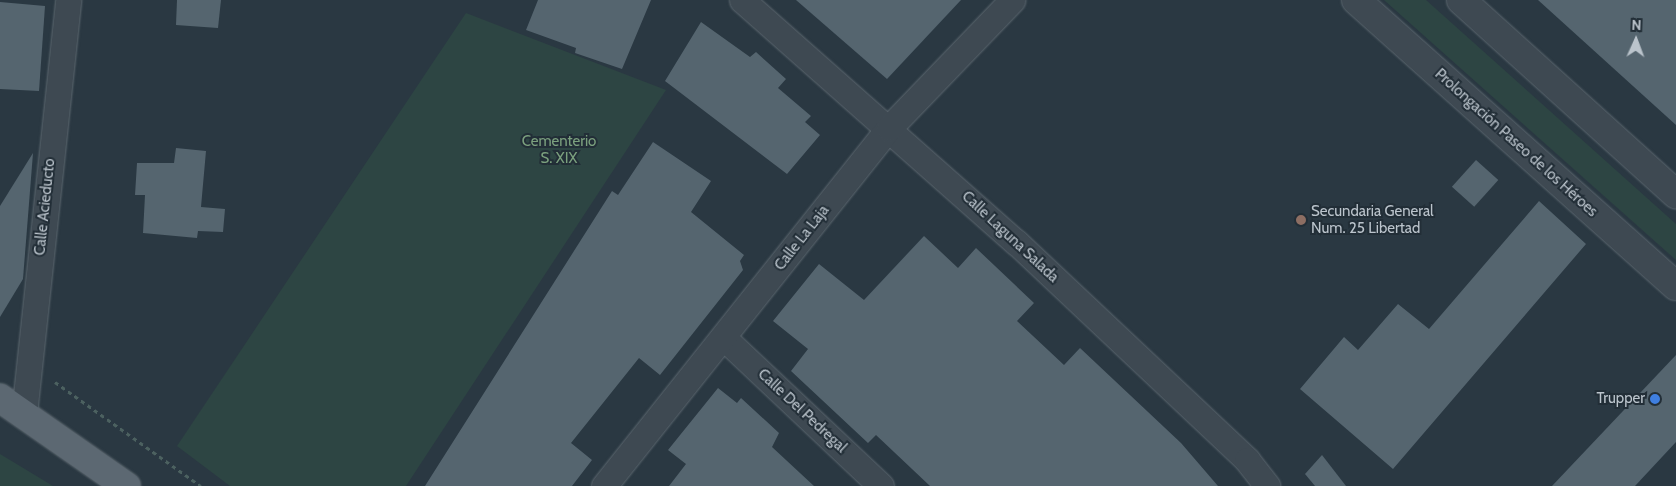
<!DOCTYPE html>
<html>
<head>
<meta charset="utf-8">
<style>
	body { margin:0 }
	#map { position:relative; width:1676px; height:486px; overflow:hidden; background:#2a3842; font-family:Cabin,sans-serif }
	div>[style] { position:absolute }
	.green>* { inset:0; background:#2d4543 }
	.building>* { inset:0; background:#55656f; transform-origin:0 0 }
	.path>* { height:3px; margin-top:-1.5px; transform-origin:0; background:repeating-linear-gradient(90deg,#4c6160 0 4px,transparent 0 8px) }
	.roads { filter:drop-shadow(0 0 1px #5c676f) drop-shadow(0 0 1px #5c676f) }
	.minor>* { height:25px; margin:-12.5px; padding:0 12.5px; transform-origin:12.5px; border-radius:12.5px; background:#3e4952 }
	.tertiary>* { height:28px; margin:-14px; padding:0 14px; transform-origin:14px; border-radius:14px; background:#3e4952 }
	.primary>* { height:28px; margin:-14px; padding:0 14px; transform-origin:14px; border-radius:14px; background:#5c6872 }
	.dots>* { width:14px; height:14px; translate:-50% -50%; box-sizing:border-box; border:2px solid #222e37; border-radius:50% }
	span { translate:-50% -50%; white-space:nowrap; text-align:center; line-height:1.15; -webkit-text-stroke:4px #222e37; paint-order:stroke }
	.park-label { font-size:15px; color:#7ba07e }
	.street-label { font-size:15px; color:#bbc4cc }
	.poi-label { font-size:15px; color:#bbc4cc }
	.left { translate:0 -50%; text-align:left }
	.right { translate:-100% -50%; text-align:right }
	.north { position:absolute; left:1611px; top:15px; width:50px; height:50px; -webkit-text-stroke:4px #222e37; paint-order:stroke; rotate:2deg; font-size:14px; font-weight:700; line-height:20px; text-align:center; color:#bbc4cc }
	.north::after { content:''; display:block; margin:auto; width:18px; height:22px; background:#bbc4cc; clip-path:polygon(50% 0,100% 100%,50% 72%,0 100%) }
</style>
</head>
<body>
<div id="map">
	<div class="green">
		<i style="clip-path:polygon(1384px 0,1426px 0,1676px 224px,1676px 260px)"></i>
		<i style="clip-path:polygon(466px 13px,666px 90px,406px 486px,230px 486px,177px 446px)"></i>
		<i style="clip-path:polygon(0 454px,53px 486px,0 486px)"></i>
	</div>
	<div class="building">
		<i style="clip-path:polygon(177px 0,221px 0,218px 28px,176px 25px)"></i>
		<i style="clip-path:polygon(538px 0,651px 0,622px 69px,575px 53px,576px 48px,526px 30px)"></i>
		<i style="clip-path:polygon(796px 0,961px 0,887px 79px)"></i>
		<i style="clip-path:polygon(1538px 0,1676px 0,1676px 125px)"></i>
		<i style="clip-path:polygon(0 2px,45px 6px,39px 91px,0 89px)"></i>
		<i style="clip-path:polygon(701px 22px,750px 57px,756px 52px,786px 79px,778px 88px,811px 116px,805px 122px,820px 135px,787px 174px,665px 81px)"></i>
		<i style="clip-path:polygon(653px 142px,711px 181px,691px 212px,744px 255px,740px 261px,743px 270px,660px 375px,639px 358px,571px 443px,592px 460px,572px 486px,425px 486px,612px 191px,618px 195px)"></i>
		<i style="clip-path:polygon(176px 148px,206px 151px,201px 207px,225px 209px,223px 232px,198px 231px,197px 238px,143px 233px,145px 195px,135px 195px,137px 163px,174px 163px)"></i>
		<i style="clip-path:polygon(33px 153px,23px 279px,0 317px,0 206px)"></i>
		<i style="left:1476px;top:160px;width:30px;height:36px;rotate:42deg"></i>
		<i style="clip-path:polygon(1539px 201px,1586px 244px,1393px 469px,1300px 389px,1344px 337px,1358px 350px,1398px 304px,1429px 329px)"></i>
		<i style="clip-path:polygon(924px 236px,958px 268px,976px 248px,1034px 303px,1017px 321px,1064px 365px,1080px 348px,1181px 443px,1218px 486px,930px 486px,876px 435px,868px 443px,791px 371px,808px 349px,773px 321px,819px 264px,864px 300px)"></i>
		<i style="clip-path:polygon(1676px 355px,1676px 442px,1635px 486px,1552px 486px)"></i>
		<i style="clip-path:polygon(718px 388px,737px 403px,741px 398px,779px 433px,772px 447px,814px 486px,669px 486px,686px 464px,668px 450px)"></i>
		<i style="clip-path:polygon(1322px 455px,1346px 486px,1315px 486px,1305px 474px)"></i>
	</div>
	<div class="path">
		<i style="left:55px;top:382px;width:179px;rotate:35.5deg"></i>
	</div>
	<div class="roads">
		<div class="minor">
			<i style="left:742px;top:0;width:366px;rotate:41.5deg"></i>
			<i style="left:1016px;top:242px;width:318px;rotate:43.3deg"></i>
			<i style="left:1247px;top:460px;width:33px;rotate:52deg"></i>
			<i style="left:723px;top:337px;width:217px;rotate:43.3deg"></i>
			<i style="left:24px;top:414px;width:416px;rotate:-83.9deg"></i>
			<i style="left:604px;top:486px;width:458px;rotate:-51.5deg"></i>
			<i style="left:889px;top:128px;width:178px;rotate:-46.1deg"></i>
		</div>
		<div class="tertiary">
			<i style="left:1356px;top:0;width:429px;rotate:41.8deg"></i>
			<i style="left:1461px;top:0;width:290px;rotate:42.1deg"></i>
		</div>
		<div class="primary">
			<i style="left:0;top:398px;width:154px;rotate:34.9deg"></i>
		</div>
	</div>
	<div class="dots">
		<i style="left:1301px;top:220px;background:#8d6e63"></i>
		<i style="left:1655px;top:399px;background:#3f7fe0"></i>
	</div>
	<div class="park-label">
		<span style="left:559px;top:150px">Cementerio<br>S. XIX</span>
	</div>
	<div class="street-label">
		<span style="left:1516px;top:143px;rotate:42deg">Prolongación Paseo de los Héroes</span>
		<span style="left:45px;top:207px;rotate:-84deg">Calle Acieducto</span>
		<span style="left:1010px;top:237px;rotate:43deg">Calle Laguna Salada</span>
		<span style="left:802px;top:238px;rotate:-52deg">Calle La Laja</span>
		<span style="left:802px;top:411px;rotate:43deg">Calle Del Pedregal</span>
	</div>
	<div class="poi-label">
		<span class="left" style="left:1311px;top:220px">Secundaria General<br>Num. 25 Libertad</span>
		<span class="right" style="left:1645px;top:399px">Trupper</span>
	</div>
	<div class="north">N</div>
</div>
</body>
</html>
